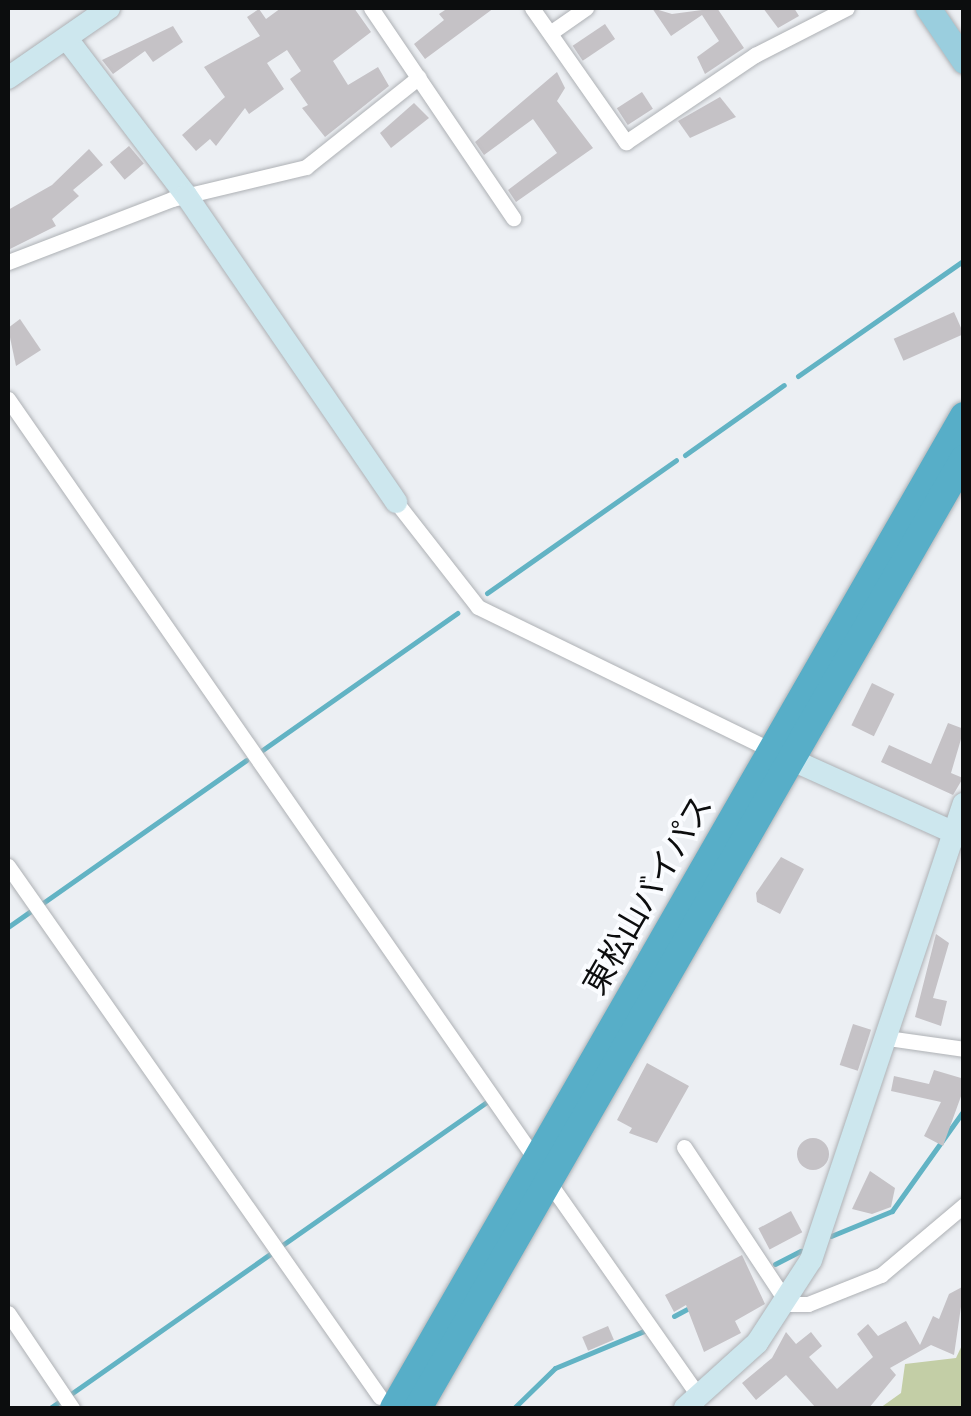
<!DOCTYPE html>
<html>
<head>
<meta charset="utf-8">
<style>
	body { margin:0 }
	#map { position:relative; width:971px; height:1416px; overflow:hidden; background:#eceff3; font-family:"DM Sans","Noto Sans JP",sans-serif }
	div>[style] { position:absolute }
	.green>* { inset:0; background:#c3cea6 }
	.stream>* { height:5px; margin:-2.5px; padding:0 2.5px; transform-origin:2.5px; border-radius:2.5px; background:#62b3c4 }
	.building>* { inset:0; background:#c5c2c6; transform-origin:0 0 }
	.round { border-radius:50% }
	.roads { filter:drop-shadow(0 0 2px #aeb1b5) drop-shadow(0 0 2px #aeb1b5) }
	.street>* { height:15px; margin:-7.5px; padding:0 7.5px; transform-origin:7.5px; border-radius:7.5px; background:#fff }
	.secondary>* { height:22px; margin:-11px; padding:0 11px; transform-origin:11px; border-radius:11px; background:#cde7ee }
	.primary>* { height:25px; margin:-12.5px; padding:0 12.5px; transform-origin:12.5px; border-radius:12.5px; background:#9acede }
	.highway>* { height:28px; margin:-14px; padding:0 14px; transform-origin:14px; border-radius:14px; background:#57aec8 }
	span { translate:-50% -50%; white-space:nowrap; text-align:center; line-height:1.15; -webkit-text-stroke:8px #fafcff; paint-order:stroke }
	.street-label { font-size:32px; color:#0c0d0e }
	.frame { position:absolute; inset:0; border:10px solid #0c0d0e; pointer-events:none }
</style>
</head>
<body>
<div id="map">
	<div class="green">
		<i style="clip-path:polygon(963px 1343px,963px 1408px,880px 1408px,901px 1393px,905px 1364px,956px 1358px)"></i>
	</div>
	<div class="stream">
		<i style="left:798px;top:376px;width:203px;rotate:-34.9deg"></i>
		<i style="left:685px;top:455px;width:121px;rotate:-35.3deg"></i>
		<i style="left:487px;top:593px;width:231px;rotate:-35.1deg"></i>
		<i style="left:261px;top:751px;width:240px;rotate:-35.1deg"></i>
		<i style="left:40px;top:905px;width:252px;rotate:-35.1deg"></i>
		<i style="left:8px;top:927px;width:29px;rotate:-35deg"></i>
		<i style="left:831px;top:1236px;width:66px;rotate:-22.3deg"></i>
		<i style="left:892px;top:1211px;width:124px;rotate:-54.5deg"></i>
		<i style="left:281px;top:1246px;width:251px;rotate:-35deg"></i>
		<i style="left:775px;top:1264px;width:29px;rotate:-27deg"></i>
		<i style="left:674px;top:1316px;width:21px;rotate:-28deg"></i>
		<i style="left:68px;top:1396px;width:252px;rotate:-35.1deg"></i>
		<i style="left:50px;top:1408px;width:11px;rotate:-34deg"></i>
		<i style="left:514px;top:1408px;width:57px;rotate:-44.3deg"></i>
		<i style="left:555px;top:1368px;width:96px;rotate:-22.6deg"></i>
	</div>
	<div class="building">
		<i style="clip-path:polygon(281px 8px,354px 8px,371px 32px,333px 61px,348px 85px,378px 67px,389px 86px,325px 137px,302px 108px,308px 105px,290px 79px,301px 71px,287px 50px,267px 63px,284px 89px,249px 114px,245px 108px,216px 146px,210px 139px,196px 151px,182px 135px,225px 97px,204px 67px,260px 36px,247px 17px,259px 9px,266px 19px)"></i>
		<i style="clip-path:polygon(448px 8px,494px 8px,425px 59px,414px 44px,444px 20px,439px 14px)"></i>
		<i style="clip-path:polygon(652px 8px,672px 14px,717px 8px,744px 48px,705px 74px,697px 57px,719px 41px,702px 15px,671px 36px)"></i>
		<i style="clip-path:polygon(763px 8px,794px 8px,799px 16px,778px 28px)"></i>
		<i style="left:605px;top:24px;width:18px;height:39px;rotate:56deg"></i>
		<i style="clip-path:polygon(173px 26px,183px 42px,153px 62px,145px 51px,113px 74px,102px 60px)"></i>
		<i style="clip-path:polygon(557px 72px,565px 88px,557px 101px,593px 148px,516px 202px,508px 190px,557px 153px,533px 119px,484px 155px,475px 142px)"></i>
		<i style="left:642px;top:92px;width:20px;height:30px;rotate:57deg"></i>
		<i style="clip-path:polygon(720px 97px,736px 117px,690px 138px,678px 121px)"></i>
		<i style="clip-path:polygon(414px 103px,429px 118px,391px 148px,380px 133px)"></i>
		<i style="left:129px;top:146px;width:23px;height:25px;rotate:50deg"></i>
		<i style="clip-path:polygon(89px 149px,103px 165px,73px 190px,79px 196px,52px 219px,56px 226px,8px 250px,8px 210px,52px 185px)"></i>
		<i style="left:954px;top:312px;width:24px;height:66px;rotate:66deg"></i>
		<i style="clip-path:polygon(20px 319px,41px 350px,16px 366px,8px 328px)"></i>
		<i style="left:872px;top:683px;width:25px;height:47px;rotate:26deg"></i>
		<i style="clip-path:polygon(948px 723px,964px 729px,951px 773px,963px 778px,953px 795px,881px 762px,889px 745px,931px 764px)"></i>
		<i style="clip-path:polygon(781px 857px,804px 869px,780px 914px,757px 902px,756px 893px)"></i>
		<i style="clip-path:polygon(936px 934px,949px 943px,933px 998px,947px 1001px,941px 1026px,915px 1017px)"></i>
		<i style="left:853px;top:1024px;width:19px;height:43px;rotate:18deg"></i>
		<i style="clip-path:polygon(647px 1063px,689px 1086px,657px 1143px,629px 1133px,632px 1128px,617px 1120px)"></i>
		<i style="clip-path:polygon(934px 1070px,961px 1078px,964px 1088px,943px 1146px,924px 1136px,941px 1102px,891px 1091px,894px 1076px,929px 1084px)"></i>
		<i class="round" style="left:797px;top:1138px;width:32px;height:32px"></i>
		<i style="clip-path:polygon(870px 1171px,895px 1188px,891px 1207px,872px 1214px,852px 1209px)"></i>
		<i style="left:791px;top:1211px;width:24px;height:37px;rotate:62deg"></i>
		<i style="clip-path:polygon(742px 1255px,765px 1304px,735px 1321px,741px 1333px,704px 1352px,686px 1305px,674px 1312px,665px 1295px)"></i>
		<i style="clip-path:polygon(964px 1286px,954px 1355px,931px 1345px,890px 1368px,896px 1375px,869px 1408px,816px 1408px,786px 1375px,756px 1400px,742px 1383px,772px 1358px,786px 1332px,796px 1344px,811px 1332px,822px 1346px,809px 1357px,837px 1389px,873px 1357px,857px 1334px,868px 1324px,878px 1336px,906px 1321px,920px 1345px,933px 1316px,939px 1319px,949px 1294px)"></i>
		<i style="left:608px;top:1326px;width:15px;height:28px;rotate:67deg"></i>
	</div>
	<div class="roads">
		<div class="street">
			<i style="left:371px;top:8px;width:254px;rotate:55.9deg"></i>
			<i style="left:532px;top:8px;width:164px;rotate:55deg"></i>
			<i style="left:626px;top:142px;width:156px;rotate:-34deg"></i>
			<i style="left:755px;top:55px;width:103px;rotate:-27.1deg"></i>
			<i style="left:550px;top:33px;width:44px;rotate:-34.8deg"></i>
			<i style="left:8px;top:262px;width:176px;rotate:-21deg"></i>
			<i style="left:172px;top:199px;width:138px;rotate:-13.4deg"></i>
			<i style="left:306px;top:167px;width:144px;rotate:-38.5deg"></i>
			<i style="left:8px;top:399px;width:926px;rotate:55.25deg"></i>
			<i style="left:396px;top:502px;width:133px;rotate:52deg"></i>
			<i style="left:478px;top:607px;width:326px;rotate:26deg"></i>
			<i style="left:8px;top:866px;width:648px;rotate:54.99deg"></i>
			<i style="left:887px;top:1038px;width:78px;rotate:8.1deg"></i>
			<i style="left:684px;top:1147px;width:188px;rotate:56.5deg"></i>
			<i style="left:788px;top:1304px;width:20px"></i>
			<i style="left:808px;top:1304px;width:79px;rotate:-21.7deg"></i>
			<i style="left:881px;top:1275px;width:109px;rotate:-40.1deg"></i>
			<i style="left:548px;top:1181px;width:264px;rotate:55deg"></i>
			<i style="left:8px;top:1313px;width:115px;rotate:56deg"></i>
		</div>
		<div class="secondary">
			<i style="left:67px;top:39px;width:196px;rotate:52.7deg"></i>
			<i style="left:186px;top:195px;width:372px;rotate:55.6deg"></i>
			<i style="left:8px;top:78px;width:123px;rotate:-34.7deg"></i>
			<i style="left:779px;top:754px;width:203px;rotate:24.2deg"></i>
			<i style="left:685px;top:1408px;width:97px;rotate:-42.1deg"></i>
			<i style="left:757px;top:1343px;width:99px;rotate:-57deg"></i>
			<i style="left:811px;top:1260px;width:481px;rotate:-71.5deg"></i>
		</div>
		<div class="primary">
			<i style="left:928px;top:8px;width:64px;rotate:55.8deg"></i>
		</div>
		<div class="highway">
			<i style="left:394px;top:1408px;width:1144px;rotate:-60.12deg"></i>
			<i style="left:418px;top:1408px;width:1095px;rotate:-60.09deg"></i>
		</div>
	</div>
	<div class="street-label">
		<span style="left:648px;top:895px;rotate:-60deg">東松山バイパス</span>
	</div>
	<div class="frame"></div>
</div>
</body>
</html>
